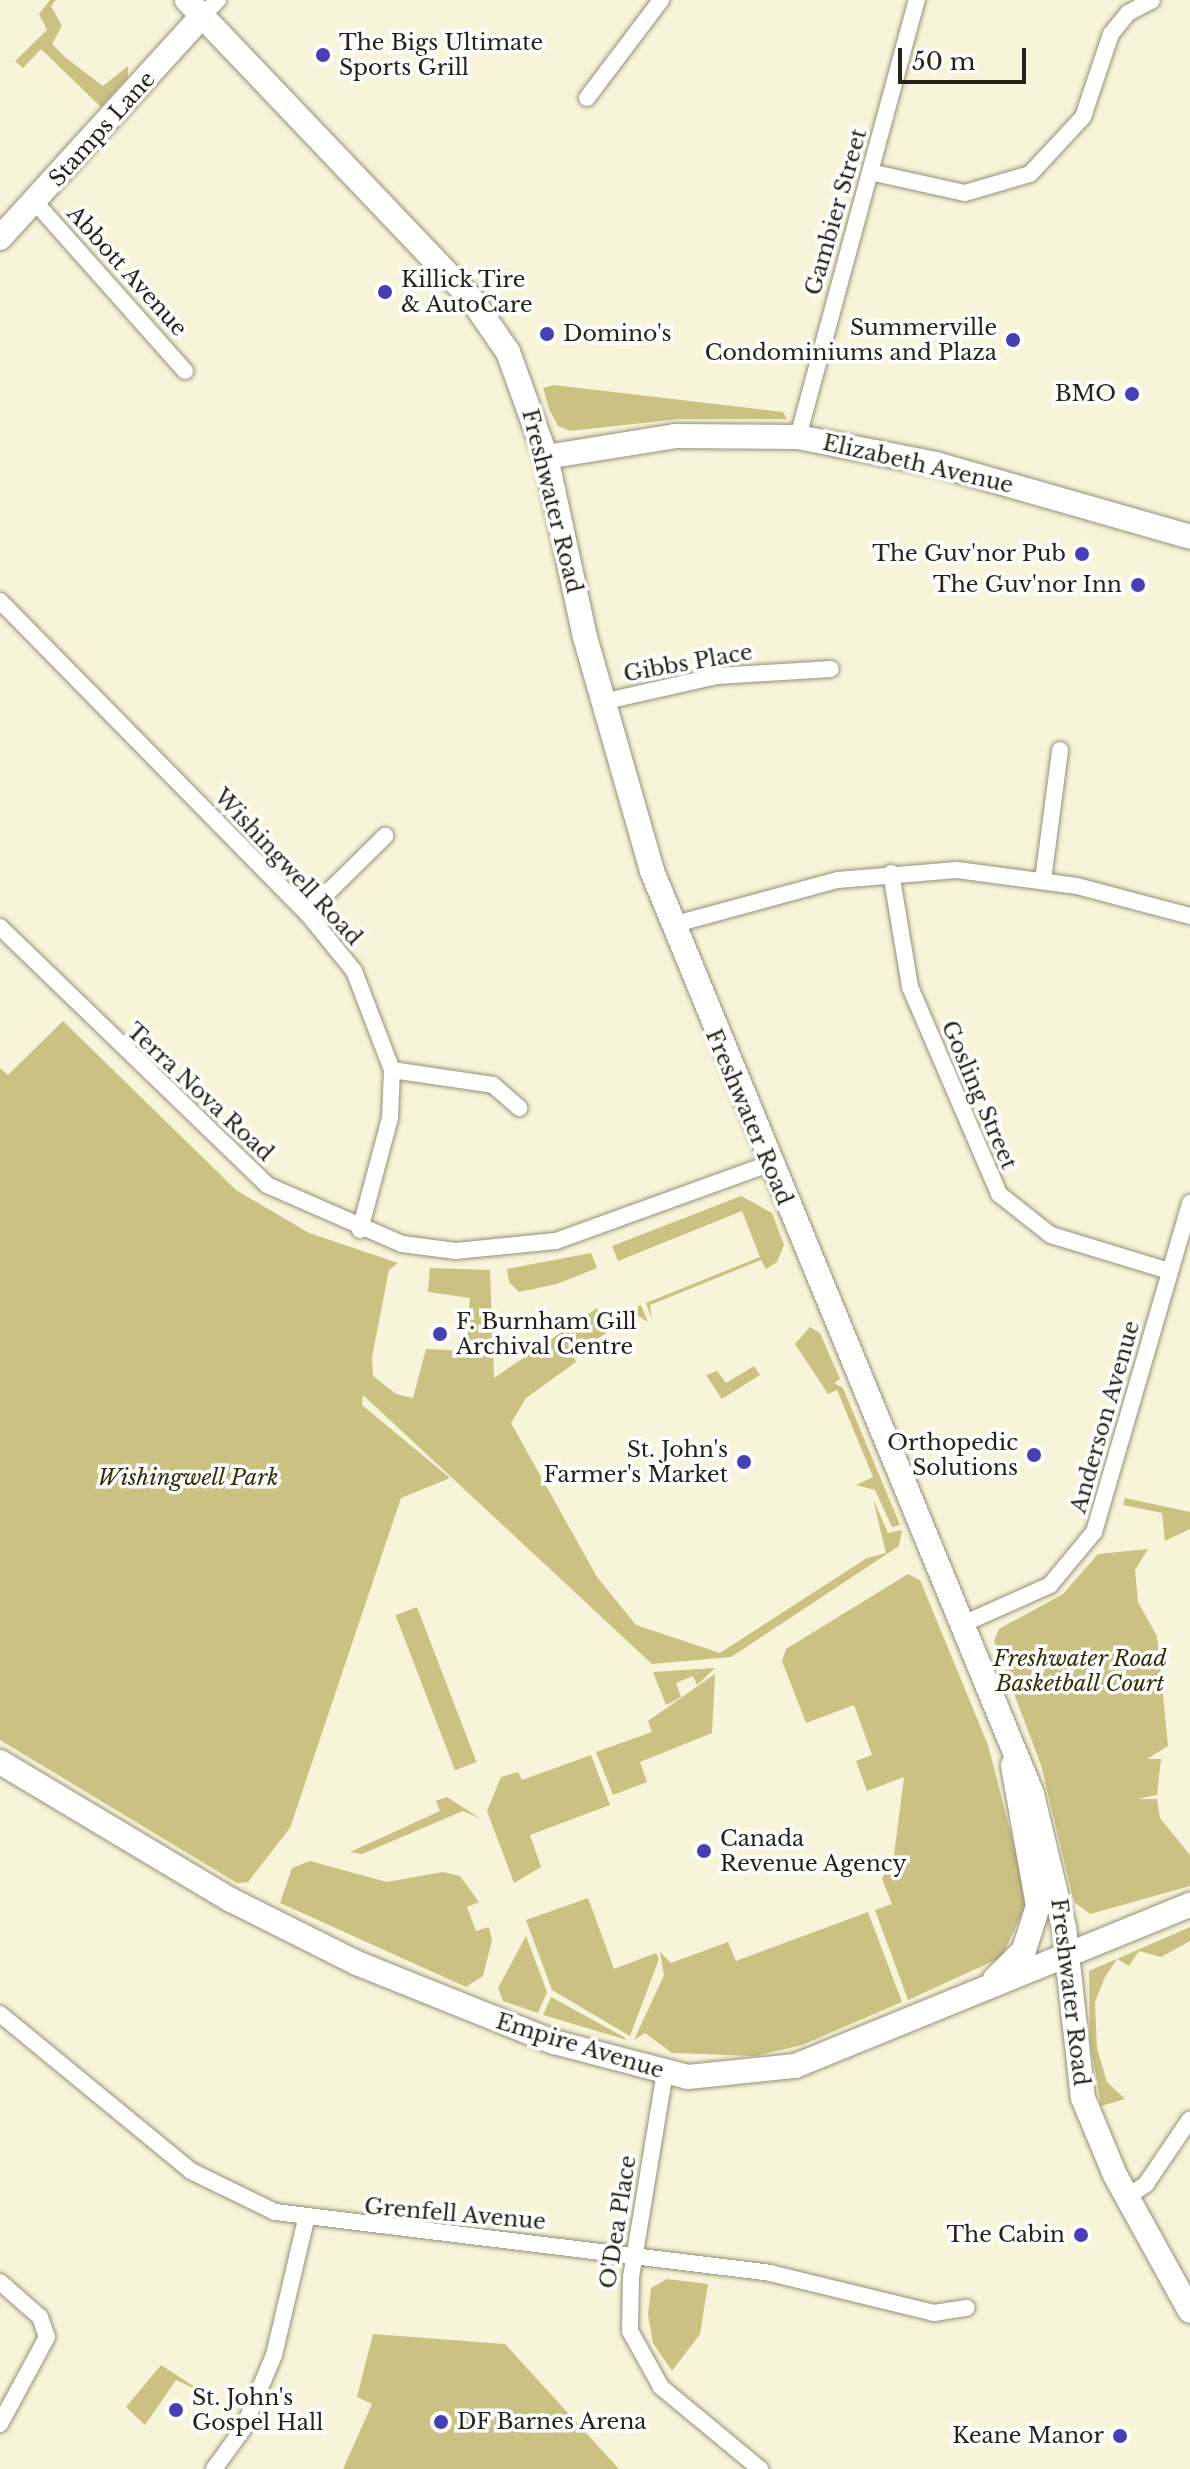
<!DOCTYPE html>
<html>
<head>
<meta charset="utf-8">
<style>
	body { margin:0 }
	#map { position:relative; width:1190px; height:2469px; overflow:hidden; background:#f8f4d9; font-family:"Libre Baskerville",serif }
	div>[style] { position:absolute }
	.green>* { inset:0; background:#cbc183; transform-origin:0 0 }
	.roads { filter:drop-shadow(0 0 2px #949078) drop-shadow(0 0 2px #949078) }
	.street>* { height:16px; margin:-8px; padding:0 8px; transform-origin:8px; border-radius:8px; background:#fff }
	.secondary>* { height:24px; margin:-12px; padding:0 12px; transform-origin:12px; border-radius:12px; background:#fff }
	.dots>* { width:22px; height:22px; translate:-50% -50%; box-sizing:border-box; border:4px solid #fff; border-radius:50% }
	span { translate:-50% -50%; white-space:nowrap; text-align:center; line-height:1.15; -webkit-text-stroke:7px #fff; paint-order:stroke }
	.poi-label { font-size:22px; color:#26241a }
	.left { translate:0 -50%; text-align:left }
	.right { translate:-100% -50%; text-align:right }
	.street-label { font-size:22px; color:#26241a }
	.park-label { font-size:22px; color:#352e06; font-style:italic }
	.scale { position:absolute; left:898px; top:48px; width:128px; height:36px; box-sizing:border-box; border:4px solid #26241a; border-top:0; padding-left:10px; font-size:24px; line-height:28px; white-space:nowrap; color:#26241a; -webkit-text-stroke:6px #fff; paint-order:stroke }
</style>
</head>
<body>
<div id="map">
	<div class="green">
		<i style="clip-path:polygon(50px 0,56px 0,51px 6px,62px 26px,52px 44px,66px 58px,103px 86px,128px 66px,128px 77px,101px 107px,41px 49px,23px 68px,15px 61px,47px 30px,39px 14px)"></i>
		<i style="clip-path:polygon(554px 385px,783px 412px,787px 419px,679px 419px,570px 431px,558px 426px,549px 409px,543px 388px)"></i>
		<i style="clip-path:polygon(63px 1021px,236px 1190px,309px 1233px,398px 1263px,389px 1270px,372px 1357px,373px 1376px,396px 1394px,413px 1398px,426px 1349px,466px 1351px,470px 1298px,428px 1292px,430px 1268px,490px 1270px,494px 1378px,597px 1308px,603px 1321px,641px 1305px,648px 1322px,635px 1314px,573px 1355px,576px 1362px,526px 1398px,511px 1423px,597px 1577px,636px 1625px,720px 1653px,867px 1558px,886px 1553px,873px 1499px,888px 1533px,902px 1530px,899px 1546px,731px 1657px,652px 1664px,363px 1395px,362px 1405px,450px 1478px,401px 1498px,290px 1828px,248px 1882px,237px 1883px,0 1740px,0 1068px,8px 1075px)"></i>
		<i style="clip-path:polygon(741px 1196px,772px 1213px,784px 1245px,777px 1262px,766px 1269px,761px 1260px,650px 1305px,652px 1320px,646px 1303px,760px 1257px,742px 1211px,618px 1261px,612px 1246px)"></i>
		<i style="clip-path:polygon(591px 1253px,597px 1268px,557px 1284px,519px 1292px,509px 1282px,507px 1269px)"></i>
		<i style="clip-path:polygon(810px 1327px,820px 1333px,840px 1379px,834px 1383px,843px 1388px,900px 1525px,892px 1527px,875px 1490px,856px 1485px,873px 1477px,837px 1390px,828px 1394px,795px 1344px)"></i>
		<i style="clip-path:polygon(754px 1366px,760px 1375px,722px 1399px,706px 1375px,717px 1371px,726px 1383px)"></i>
		<i style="clip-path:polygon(1125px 1498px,1190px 1512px,1190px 1529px,1165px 1541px,1162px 1513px,1123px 1505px)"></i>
		<i style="clip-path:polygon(1148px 1549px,1135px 1570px,1138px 1602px,1157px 1636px,1168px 1746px,1147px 1759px,1161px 1759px,1157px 1795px,1137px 1799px,1157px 1799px,1160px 1818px,1190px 1855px,1190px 1886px,1090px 1914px,1074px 1902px,1041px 1765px,994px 1641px,999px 1629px,1063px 1594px,1098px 1554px)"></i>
		<i style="clip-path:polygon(908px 1574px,920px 1580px,988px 1745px,1028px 1900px,1002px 1957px,908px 2000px,875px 1910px,892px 1904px,882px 1879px,894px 1855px,904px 1777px,867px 1791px,856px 1761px,872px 1755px,854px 1705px,806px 1723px,782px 1661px,786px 1649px)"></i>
		<i style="left:417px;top:1607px;width:166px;height:23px;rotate:69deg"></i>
		<i style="clip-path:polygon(715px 1668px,697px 1685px,693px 1676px,676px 1683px,681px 1697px,666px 1705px,653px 1672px)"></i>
		<i style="clip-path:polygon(715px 1674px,712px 1733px,640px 1762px,647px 1782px,613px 1795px,596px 1752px,652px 1732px,648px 1721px)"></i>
		<i style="clip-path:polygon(591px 1755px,610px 1805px,530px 1835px,541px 1867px,514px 1883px,487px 1811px,501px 1777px,518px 1772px,522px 1780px)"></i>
		<i style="clip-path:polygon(447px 1797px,481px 1819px,463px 1811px,362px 1854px,350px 1852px,440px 1811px,436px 1801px)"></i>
		<i style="clip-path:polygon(310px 1861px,387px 1882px,443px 1872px,460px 1876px,479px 1902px,467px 1907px,476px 1931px,489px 1927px,492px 1940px,483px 1976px,466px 1987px,280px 1903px,292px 1868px)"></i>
		<i style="clip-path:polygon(588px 1898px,614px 1969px,656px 1953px,659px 1959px,630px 2036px,552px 1990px,526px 1920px)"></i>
		<i style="clip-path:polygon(868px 1912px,902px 2002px,802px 2045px,755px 2056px,672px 2053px,645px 2033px,634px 2040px,664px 1975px,660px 1952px,671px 1963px,728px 1942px,736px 1961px)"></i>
		<i style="clip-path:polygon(1190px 1927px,1190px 1941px,1161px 1957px,1139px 1951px,1129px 1966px,1117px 1959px,1105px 1977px,1095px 2002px,1097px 2048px,1107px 2082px,1125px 2099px,1101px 2106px,1090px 2040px,1089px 1971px)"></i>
		<i style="clip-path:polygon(526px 1936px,547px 1992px,538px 2013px,503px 2001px,498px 1988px)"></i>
		<i style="clip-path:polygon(551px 1997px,624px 2037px,627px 2040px,543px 2015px)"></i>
		<i style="clip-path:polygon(667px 2279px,708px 2284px,700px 2334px,672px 2371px,653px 2343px,648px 2315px,651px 2288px)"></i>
		<i style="clip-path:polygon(373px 2334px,505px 2344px,619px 2469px,343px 2469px,372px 2404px,357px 2397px)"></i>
		<i style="clip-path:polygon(161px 2365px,204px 2393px,176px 2380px,145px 2425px,126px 2407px)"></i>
	</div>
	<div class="roads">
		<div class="street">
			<i style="left:201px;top:17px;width:24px;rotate:-45deg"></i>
			<i style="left:587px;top:98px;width:123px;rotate:-52.9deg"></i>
			<i style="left:870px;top:172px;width:97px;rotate:12.5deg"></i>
			<i style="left:965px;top:193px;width:68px;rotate:-16.3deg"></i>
			<i style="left:1030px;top:174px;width:78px;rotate:-47.1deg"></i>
			<i style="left:1083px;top:117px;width:88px;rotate:-71.4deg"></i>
			<i style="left:1111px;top:34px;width:27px;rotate:-51deg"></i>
			<i style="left:1128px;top:13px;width:27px;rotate:-28deg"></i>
			<i style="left:35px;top:202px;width:226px;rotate:48.4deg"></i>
			<i style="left:798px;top:437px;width:453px;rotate:-74.8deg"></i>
			<i style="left:0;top:601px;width:438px;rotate:45.5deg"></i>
			<i style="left:307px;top:913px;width:75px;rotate:51deg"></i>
			<i style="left:354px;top:971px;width:106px;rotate:69deg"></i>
			<i style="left:392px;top:1070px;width:48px;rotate:92.4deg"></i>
			<i style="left:390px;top:1118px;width:116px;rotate:105deg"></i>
			<i style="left:602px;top:702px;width:118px;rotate:-12.7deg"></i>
			<i style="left:717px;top:676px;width:114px;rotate:-3.5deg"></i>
			<i style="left:891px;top:873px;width:116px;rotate:80.5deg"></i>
			<i style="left:910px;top:987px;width:225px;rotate:66.7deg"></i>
			<i style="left:999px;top:1194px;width:66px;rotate:38.3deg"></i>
			<i style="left:1051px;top:1235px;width:123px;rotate:17deg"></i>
			<i style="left:1043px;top:880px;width:131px;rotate:-82.5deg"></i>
			<i style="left:307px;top:913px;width:110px;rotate:-44.6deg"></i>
			<i style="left:672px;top:925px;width:172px;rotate:-15.2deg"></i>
			<i style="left:838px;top:880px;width:119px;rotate:-4.8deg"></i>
			<i style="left:957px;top:870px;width:121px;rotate:7.6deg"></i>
			<i style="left:1077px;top:886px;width:117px;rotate:14.9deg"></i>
			<i style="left:0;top:927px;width:371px;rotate:44deg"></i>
			<i style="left:267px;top:1185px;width:147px;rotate:23.6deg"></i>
			<i style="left:402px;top:1244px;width:54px;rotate:7.4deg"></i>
			<i style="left:456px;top:1251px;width:100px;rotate:-5.7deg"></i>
			<i style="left:556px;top:1241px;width:226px;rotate:-19.9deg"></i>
			<i style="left:392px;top:1070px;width:102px;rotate:8.4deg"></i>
			<i style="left:493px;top:1085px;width:35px;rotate:41deg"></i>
			<i style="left:963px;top:1624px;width:95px;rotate:-24.1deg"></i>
			<i style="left:1050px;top:1585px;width:69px;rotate:-50.3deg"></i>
			<i style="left:1094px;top:1532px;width:343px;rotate:-73.7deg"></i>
			<i style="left:0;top:2014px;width:247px;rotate:39.4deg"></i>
			<i style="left:191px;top:2171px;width:93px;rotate:26deg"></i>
			<i style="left:275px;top:2212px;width:499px;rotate:7deg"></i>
			<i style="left:770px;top:2273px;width:169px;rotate:13.7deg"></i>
			<i style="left:934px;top:2313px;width:33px;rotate:-9deg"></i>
			<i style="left:665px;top:2072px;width:208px;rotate:99.4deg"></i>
			<i style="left:631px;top:2277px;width:54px;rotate:91.1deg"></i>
			<i style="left:630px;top:2331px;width:64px;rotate:61deg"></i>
			<i style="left:661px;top:2387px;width:129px;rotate:39.6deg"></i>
			<i style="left:1127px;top:2197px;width:23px;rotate:-34deg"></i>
			<i style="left:1146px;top:2184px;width:78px;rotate:-55.9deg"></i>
			<i style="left:0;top:2282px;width:53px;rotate:41.2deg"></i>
			<i style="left:40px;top:2317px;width:21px;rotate:71deg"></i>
			<i style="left:47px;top:2337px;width:99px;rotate:118.4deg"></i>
			<i style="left:214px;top:2469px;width:49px;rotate:-54.1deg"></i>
			<i style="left:243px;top:2429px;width:80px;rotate:-67.3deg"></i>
			<i style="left:274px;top:2355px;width:139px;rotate:-76.7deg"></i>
		</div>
		<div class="secondary">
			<i style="left:187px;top:0;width:410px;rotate:46.4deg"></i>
			<i style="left:470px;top:297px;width:67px;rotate:55.4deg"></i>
			<i style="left:508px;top:352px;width:112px;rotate:70.1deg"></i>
			<i style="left:546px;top:457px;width:184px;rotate:77.8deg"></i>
			<i style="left:585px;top:637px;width:243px;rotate:74deg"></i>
			<i style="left:652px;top:871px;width:998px;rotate:67.62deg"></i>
			<i style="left:1032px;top:1794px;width:137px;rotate:76.5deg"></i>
			<i style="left:1064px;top:1927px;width:172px;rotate:83.7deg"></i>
			<i style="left:1083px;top:2098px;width:83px;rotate:67.4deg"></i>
			<i style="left:1115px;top:2175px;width:155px;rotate:61.1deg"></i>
			<i style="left:0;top:238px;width:299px;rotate:-47.7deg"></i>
			<i style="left:546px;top:457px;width:131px;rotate:-9.2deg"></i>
			<i style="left:675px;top:436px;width:123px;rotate:0.5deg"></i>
			<i style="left:798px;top:437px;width:141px;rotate:11.1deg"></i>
			<i style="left:936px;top:464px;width:264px;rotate:16deg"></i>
			<i style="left:0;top:1762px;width:269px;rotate:30.9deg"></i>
			<i style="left:231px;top:1900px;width:141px;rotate:26.6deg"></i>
			<i style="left:357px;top:1963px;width:212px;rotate:21.9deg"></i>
			<i style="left:554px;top:2042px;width:138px;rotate:14.6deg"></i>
			<i style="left:688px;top:2077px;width:108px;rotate:-5.9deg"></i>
			<i style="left:795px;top:2066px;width:427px;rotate:-22.2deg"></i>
			<i style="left:995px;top:1979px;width:41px;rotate:-45deg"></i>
			<i style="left:1024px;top:1950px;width:46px;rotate:-72.3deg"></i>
			<i style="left:1038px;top:1906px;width:143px;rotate:-100.1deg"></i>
		</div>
	</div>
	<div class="dots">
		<i style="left:323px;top:55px;background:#483fb5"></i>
		<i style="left:385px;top:292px;background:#483fb5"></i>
		<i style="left:547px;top:334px;background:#483fb5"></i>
		<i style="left:1013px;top:340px;background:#483fb5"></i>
		<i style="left:1132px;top:394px;background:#483fb5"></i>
		<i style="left:1082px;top:554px;background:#483fb5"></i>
		<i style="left:1138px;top:585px;background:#483fb5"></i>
		<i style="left:440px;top:1334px;background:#483fb5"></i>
		<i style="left:1034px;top:1455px;background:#483fb5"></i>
		<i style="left:744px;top:1462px;background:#483fb5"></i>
		<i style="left:704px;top:1851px;background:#483fb5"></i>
		<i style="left:1081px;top:2235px;background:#483fb5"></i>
		<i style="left:176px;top:2410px;background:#483fb5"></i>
		<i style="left:441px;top:2422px;background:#483fb5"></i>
		<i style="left:1120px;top:2436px;background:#483fb5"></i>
	</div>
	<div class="poi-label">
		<span class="left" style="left:339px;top:55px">The Bigs Ultimate<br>Sports Grill</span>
		<span class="left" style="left:401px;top:292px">Killick Tire<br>&amp; AutoCare</span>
		<span class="right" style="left:997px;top:340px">Summerville<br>Condominiums and Plaza</span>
		<span class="left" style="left:563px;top:334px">Domino's</span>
		<span class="right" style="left:1116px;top:394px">BMO</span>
		<span class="right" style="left:1066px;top:554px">The Guv'nor Pub</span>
		<span class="right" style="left:1122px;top:585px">The Guv'nor Inn</span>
		<span class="left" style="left:456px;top:1334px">F. Burnham Gill<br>Archival Centre</span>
		<span class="right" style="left:1018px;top:1455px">Orthopedic<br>Solutions</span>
		<span class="right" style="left:728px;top:1462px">St. John's<br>Farmer's Market</span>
		<span class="left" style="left:720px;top:1851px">Canada<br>Revenue Agency</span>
		<span class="right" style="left:1065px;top:2235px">The Cabin</span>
		<span class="left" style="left:192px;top:2410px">St. John's<br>Gospel Hall</span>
		<span class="left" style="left:457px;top:2422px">DF Barnes Arena</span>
		<span class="right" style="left:1104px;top:2436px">Keane Manor</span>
	</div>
	<div class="street-label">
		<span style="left:102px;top:129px;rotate:-48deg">Stamps Lane</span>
		<span style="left:836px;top:212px;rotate:-74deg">Gambier Street</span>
		<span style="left:127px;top:271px;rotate:48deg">Abbott Avenue</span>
		<span style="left:918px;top:464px;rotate:13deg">Elizabeth Avenue</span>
		<span style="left:552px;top:501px;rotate:76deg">Freshwater Road</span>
		<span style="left:688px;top:663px;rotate:-10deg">Gibbs Place</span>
		<span style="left:288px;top:867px;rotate:47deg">Wishingwell Road</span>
		<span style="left:200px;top:1092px;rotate:43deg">Terra Nova Road</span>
		<span style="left:979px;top:1095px;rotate:67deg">Gosling Street</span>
		<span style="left:749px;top:1117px;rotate:67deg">Freshwater Road</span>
		<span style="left:1105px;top:1417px;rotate:-74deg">Anderson Avenue</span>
		<span style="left:1070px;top:1992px;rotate:83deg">Freshwater Road</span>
		<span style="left:580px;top:2046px;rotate:17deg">Empire Avenue</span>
		<span style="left:455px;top:2214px;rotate:5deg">Grenfell Avenue</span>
		<span style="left:618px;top:2222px;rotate:-81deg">O'Dea Place</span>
	</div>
	<div class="park-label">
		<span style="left:188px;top:1478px">Wishingwell Park</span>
		<span style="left:1080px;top:1671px">Freshwater Road<br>Basketball Court</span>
	</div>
	<div class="scale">50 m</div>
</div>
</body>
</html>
